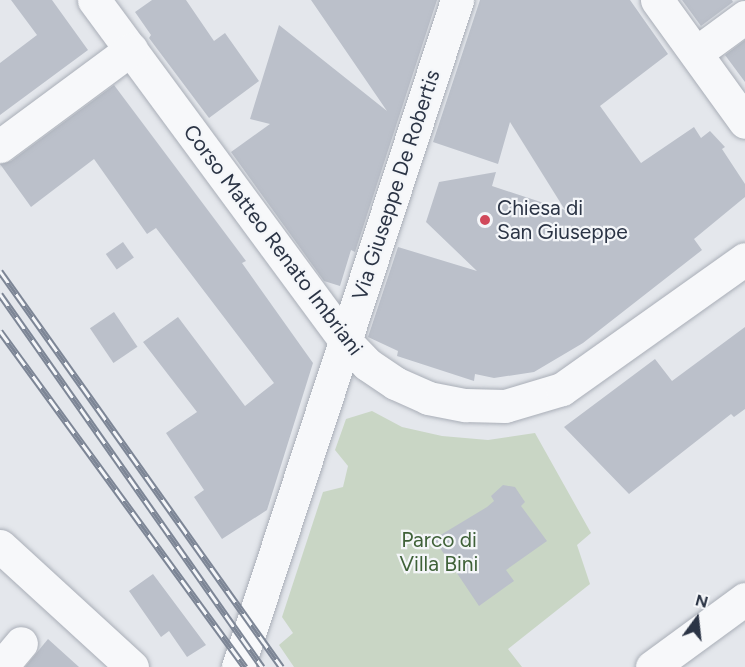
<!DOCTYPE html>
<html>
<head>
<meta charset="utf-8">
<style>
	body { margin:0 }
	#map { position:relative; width:745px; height:667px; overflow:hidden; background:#e4e7ec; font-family:Figtree,sans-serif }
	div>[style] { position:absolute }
	.green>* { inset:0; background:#c9d6c5 }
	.building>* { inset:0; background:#bbc0ca; transform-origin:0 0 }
	.roads { filter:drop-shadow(0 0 2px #a9aeb7) drop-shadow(0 0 2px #a9aeb7) }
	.minor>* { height:33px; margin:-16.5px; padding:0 16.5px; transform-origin:16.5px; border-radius:16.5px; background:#f7f8fa }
	.rail>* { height:7px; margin-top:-3.5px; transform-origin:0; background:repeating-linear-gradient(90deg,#f4f6f9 0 14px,#7d8696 0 28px); box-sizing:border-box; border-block:2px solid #7d8696 }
	.dots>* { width:16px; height:16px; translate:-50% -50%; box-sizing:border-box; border:3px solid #f4f6f9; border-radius:50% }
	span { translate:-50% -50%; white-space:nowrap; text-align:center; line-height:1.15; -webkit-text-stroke:4.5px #f4f6f9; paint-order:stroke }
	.street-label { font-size:21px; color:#2b3445 }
	.poi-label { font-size:21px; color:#2b3445 }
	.left { translate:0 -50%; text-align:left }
	.park-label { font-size:21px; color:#3f6138 }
	.north { position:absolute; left:667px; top:589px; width:60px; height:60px; -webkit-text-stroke:4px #f4f6f9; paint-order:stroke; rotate:15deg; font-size:16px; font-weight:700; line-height:24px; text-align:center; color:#2b3445 }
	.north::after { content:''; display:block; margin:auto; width:21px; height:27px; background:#2b3445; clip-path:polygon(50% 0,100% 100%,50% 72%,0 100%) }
</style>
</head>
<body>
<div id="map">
	<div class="green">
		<i style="clip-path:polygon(372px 411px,402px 427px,442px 436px,488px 440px,535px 433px,591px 533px,577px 545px,590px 584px,508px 649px,522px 667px,294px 667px,279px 645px,293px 633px,282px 617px,323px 492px,343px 487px,348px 466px,335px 450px,346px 419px)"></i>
	</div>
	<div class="building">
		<i style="clip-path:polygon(11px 0,52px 0,88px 50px,0 115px,0 63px,37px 35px)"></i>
		<i style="clip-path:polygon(152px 0,186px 0,214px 41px,225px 33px,259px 81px,209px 118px,149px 38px,151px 35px,135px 12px)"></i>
		<i style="clip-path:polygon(311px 0,437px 0,355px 252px,351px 250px,340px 286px,324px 281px,231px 152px,270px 124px,250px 119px,279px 25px,387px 111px)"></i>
		<i style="clip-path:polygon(480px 0,630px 0,668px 54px,600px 106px,641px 163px,694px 127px,701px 138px,710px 131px,725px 147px,722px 149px,745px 184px,745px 197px,694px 239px,702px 250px,583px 343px,534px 372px,494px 378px,475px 374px,474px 381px,397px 356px,398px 351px,368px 337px,398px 247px,477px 271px,426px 222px,439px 182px,496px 172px,492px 186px,565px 210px,510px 122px,498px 164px,433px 142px)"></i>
		<i style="clip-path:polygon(682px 0,732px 0,733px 2px,701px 26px)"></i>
		<i style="clip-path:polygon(745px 40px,745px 82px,725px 55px)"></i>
		<i style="clip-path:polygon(114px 85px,246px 261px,242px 263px,313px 363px,267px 510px,222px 539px,194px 497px,204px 490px,166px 433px,197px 412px,143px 342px,178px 317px,245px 406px,274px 383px,156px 228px,147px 234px,94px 159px,31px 207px,0 164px,11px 161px)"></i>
		<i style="left:123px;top:242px;width:19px;height:21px;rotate:55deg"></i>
		<i style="left:114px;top:312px;width:42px;height:29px;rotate:56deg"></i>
		<i style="clip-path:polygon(745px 327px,745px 409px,734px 417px,731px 414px,629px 494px,564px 427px,655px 359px,672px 381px)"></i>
		<i style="clip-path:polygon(503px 485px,515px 487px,525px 502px,521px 506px,547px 541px,506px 570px,514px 581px,479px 606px,434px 539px,487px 507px,494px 501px,491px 496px)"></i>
		<i style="clip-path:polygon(153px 574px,206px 645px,187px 657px,169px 631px,161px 637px,129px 591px)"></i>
		<i style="clip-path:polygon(48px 639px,79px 667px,25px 667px)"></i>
	</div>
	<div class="roads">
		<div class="minor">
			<i style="left:94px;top:0;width:423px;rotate:53.6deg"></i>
			<i style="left:345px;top:341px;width:32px;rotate:46deg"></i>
			<i style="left:367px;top:364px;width:34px;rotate:34deg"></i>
			<i style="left:395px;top:383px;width:36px;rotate:24deg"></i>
			<i style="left:428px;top:398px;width:38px;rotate:11deg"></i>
			<i style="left:465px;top:405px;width:40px;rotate:1.4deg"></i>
			<i style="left:505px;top:406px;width:59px;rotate:-16.6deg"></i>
			<i style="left:562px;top:389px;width:224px;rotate:-35.4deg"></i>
			<i style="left:657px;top:0;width:150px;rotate:54.2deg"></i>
			<i style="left:696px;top:53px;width:61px;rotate:-36.3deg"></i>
			<i style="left:0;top:146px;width:163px;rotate:-36.5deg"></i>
			<i style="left:0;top:546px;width:179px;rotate:42.5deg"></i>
			<i style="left:1px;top:667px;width:31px;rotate:-50deg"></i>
			<i style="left:238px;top:667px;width:702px;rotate:-71.82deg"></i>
			<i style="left:652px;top:667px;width:115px;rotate:-36.2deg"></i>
		</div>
	</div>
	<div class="rail">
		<i style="left:0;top:271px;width:486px;rotate:54.6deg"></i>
		<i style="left:0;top:294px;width:456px;rotate:54.9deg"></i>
		<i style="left:0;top:331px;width:416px;rotate:53.9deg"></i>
	</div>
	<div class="dots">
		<i style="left:485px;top:220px;background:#d1495b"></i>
	</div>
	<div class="street-label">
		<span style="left:396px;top:185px;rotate:-72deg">Via Giuseppe De Robertis</span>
		<span style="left:273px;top:240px;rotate:53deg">Corso Matteo Renato Imbriani</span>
	</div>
	<div class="poi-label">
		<span class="left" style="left:497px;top:220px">Chiesa di<br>San Giuseppe</span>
	</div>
	<div class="park-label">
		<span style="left:439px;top:552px">Parco di<br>Villa Bini</span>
	</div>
	<div class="north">N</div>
</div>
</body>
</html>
